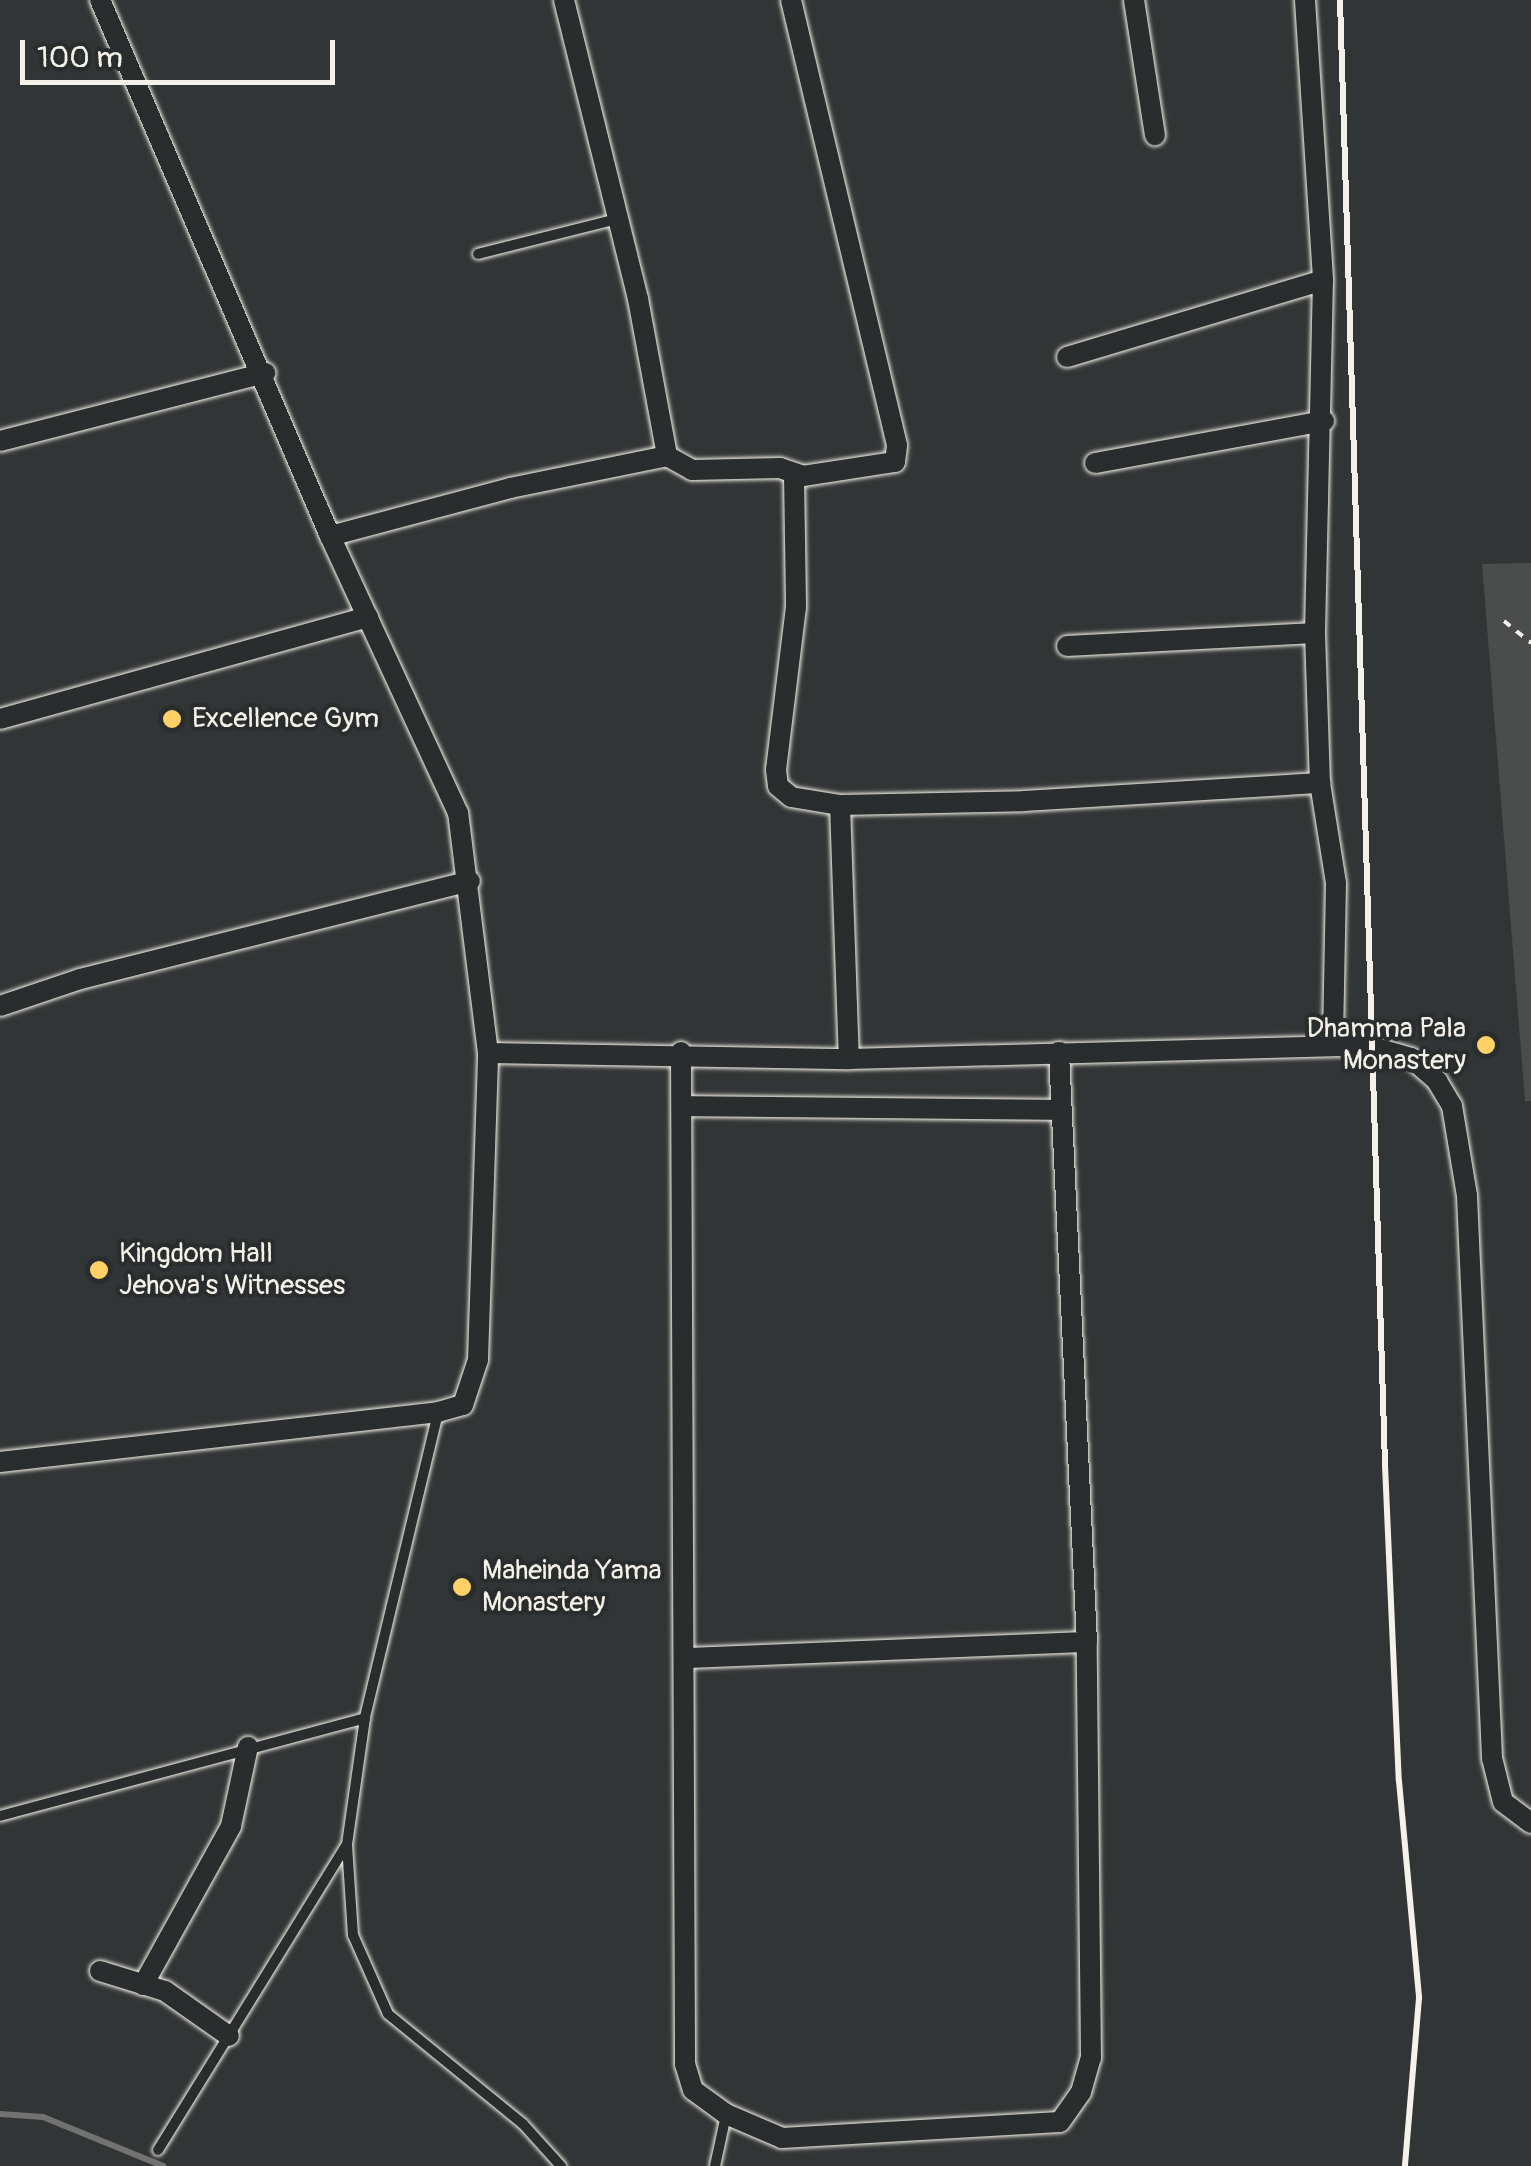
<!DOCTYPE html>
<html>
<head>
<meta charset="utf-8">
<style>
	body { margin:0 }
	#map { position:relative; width:1531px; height:2166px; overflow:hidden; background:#323535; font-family:Pangolin,sans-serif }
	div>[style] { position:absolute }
	.green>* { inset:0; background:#4b4d4c }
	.stream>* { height:6px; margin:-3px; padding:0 3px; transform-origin:3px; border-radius:3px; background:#727370 }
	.path>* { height:4px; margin-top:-2px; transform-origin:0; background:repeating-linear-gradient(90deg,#f4f1e8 0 8px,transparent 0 16px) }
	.roads { filter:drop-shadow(0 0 2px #f4f1e8) drop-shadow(0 0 2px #f4f1e8) }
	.service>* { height:10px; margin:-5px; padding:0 5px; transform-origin:5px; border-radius:5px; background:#2a2d2e }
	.minor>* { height:20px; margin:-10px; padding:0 10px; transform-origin:10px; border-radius:10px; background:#2a2d2e }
	.rail>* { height:6px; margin:-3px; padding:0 3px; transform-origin:3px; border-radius:3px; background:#f4f1e8 }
	.dots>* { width:28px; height:28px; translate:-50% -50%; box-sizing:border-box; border:5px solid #2a2d2e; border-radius:50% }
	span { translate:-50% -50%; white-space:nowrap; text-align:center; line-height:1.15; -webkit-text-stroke:8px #2a2d2e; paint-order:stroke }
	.poi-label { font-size:28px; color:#f4f1e8 }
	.left { translate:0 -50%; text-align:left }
	.right { translate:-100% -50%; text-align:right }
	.scale { position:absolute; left:20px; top:40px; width:315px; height:45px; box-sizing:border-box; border:5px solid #f4f1e8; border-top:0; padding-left:12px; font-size:30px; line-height:35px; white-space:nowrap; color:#f4f1e8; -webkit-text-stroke:8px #2a2d2e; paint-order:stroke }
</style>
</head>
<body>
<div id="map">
	<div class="green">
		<i style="clip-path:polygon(1531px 563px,1531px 1101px,1525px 1101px,1482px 564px)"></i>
	</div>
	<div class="stream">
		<i style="left:0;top:2114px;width:43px;rotate:4deg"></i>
		<i style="left:43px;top:2117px;width:130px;rotate:22.2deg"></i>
	</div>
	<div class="path">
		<i style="left:1504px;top:621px;width:35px;rotate:39deg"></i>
	</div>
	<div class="roads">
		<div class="service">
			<i style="left:478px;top:254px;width:143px;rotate:-14.1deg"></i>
			<i style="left:438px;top:1413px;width:314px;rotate:103.5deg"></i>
			<i style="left:365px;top:1718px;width:128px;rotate:98.1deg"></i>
			<i style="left:347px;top:1845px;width:90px;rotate:86.2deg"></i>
			<i style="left:353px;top:1935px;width:86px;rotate:66.1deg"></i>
			<i style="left:388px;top:2014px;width:174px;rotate:39.2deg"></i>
			<i style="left:523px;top:2124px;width:57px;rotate:47.9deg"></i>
			<i style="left:0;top:1816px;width:378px;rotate:-15deg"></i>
			<i style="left:158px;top:2150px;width:357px;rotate:-58.3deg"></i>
			<i style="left:715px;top:2166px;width:52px;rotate:-77.8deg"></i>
		</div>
		<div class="minor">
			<i style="left:564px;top:0;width:308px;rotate:76.1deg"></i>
			<i style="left:638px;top:299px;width:160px;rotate:79.5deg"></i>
			<i style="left:1134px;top:0;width:137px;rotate:81.2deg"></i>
			<i style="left:1305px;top:0;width:281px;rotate:86.3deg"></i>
			<i style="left:1323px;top:280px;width:353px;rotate:91.3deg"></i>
			<i style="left:1315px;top:633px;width:150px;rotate:88.1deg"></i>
			<i style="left:1320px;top:783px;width:101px;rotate:80.9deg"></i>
			<i style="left:1336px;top:883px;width:163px;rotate:91.1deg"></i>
			<i style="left:1067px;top:357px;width:267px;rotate:-16.7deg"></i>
			<i style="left:0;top:441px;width:274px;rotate:-14.4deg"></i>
			<i style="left:1095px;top:463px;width:233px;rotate:-10.4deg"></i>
			<i style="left:794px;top:475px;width:132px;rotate:89.1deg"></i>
			<i style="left:796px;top:607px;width:164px;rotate:97deg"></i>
			<i style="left:776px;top:770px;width:16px;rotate:83deg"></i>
			<i style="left:778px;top:786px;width:17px;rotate:40deg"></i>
			<i style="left:791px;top:797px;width:50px;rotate:9.3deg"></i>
			<i style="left:840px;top:805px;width:184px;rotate:-1.2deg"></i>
			<i style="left:1024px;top:801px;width:297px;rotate:-3.5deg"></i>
			<i style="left:330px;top:536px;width:186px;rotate:-14.9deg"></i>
			<i style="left:510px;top:488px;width:160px;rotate:-11.5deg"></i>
			<i style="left:667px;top:456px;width:29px;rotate:29deg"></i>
			<i style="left:692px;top:470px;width:88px;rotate:-1.3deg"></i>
			<i style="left:780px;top:468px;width:24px;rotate:19deg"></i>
			<i style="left:803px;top:476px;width:93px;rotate:-8.7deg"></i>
			<i style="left:895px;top:462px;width:17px;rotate:-83deg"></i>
			<i style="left:897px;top:445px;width:457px;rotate:-103.4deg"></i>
			<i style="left:1067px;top:646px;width:248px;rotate:-3deg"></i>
			<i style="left:0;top:719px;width:382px;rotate:-15.5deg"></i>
			<i style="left:840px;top:805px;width:254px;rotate:88deg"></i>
			<i style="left:0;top:1006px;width:84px;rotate:-18.6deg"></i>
			<i style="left:80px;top:979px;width:402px;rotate:-14.1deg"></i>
			<i style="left:681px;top:1052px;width:1012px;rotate:89.77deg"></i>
			<i style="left:685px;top:2064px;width:27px;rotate:73deg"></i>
			<i style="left:693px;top:2090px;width:41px;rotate:36deg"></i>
			<i style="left:726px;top:2114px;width:61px;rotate:23.2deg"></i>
			<i style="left:782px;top:2138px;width:278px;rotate:-3.3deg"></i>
			<i style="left:1060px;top:2122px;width:37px;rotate:-55deg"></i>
			<i style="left:1081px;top:2092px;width:35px;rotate:-74deg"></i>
			<i style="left:1091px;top:2058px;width:416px;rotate:-90.6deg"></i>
			<i style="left:1087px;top:1642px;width:591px;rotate:-92.72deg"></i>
			<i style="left:488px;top:1053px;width:361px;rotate:1deg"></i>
			<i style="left:849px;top:1059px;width:484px;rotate:-1.5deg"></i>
			<i style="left:1333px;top:1046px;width:40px;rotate:1.4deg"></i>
			<i style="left:1373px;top:1047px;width:40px;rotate:16deg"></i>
			<i style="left:1411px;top:1058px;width:35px;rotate:41deg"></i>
			<i style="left:1437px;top:1081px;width:29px;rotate:59deg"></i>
			<i style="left:1452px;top:1106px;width:91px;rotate:80.5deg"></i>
			<i style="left:1467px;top:1196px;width:563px;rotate:87.45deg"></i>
			<i style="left:1492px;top:1758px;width:45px;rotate:76deg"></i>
			<i style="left:1503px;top:1802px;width:35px;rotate:37deg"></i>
			<i style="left:682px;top:1106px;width:379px;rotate:0.6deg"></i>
			<i style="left:0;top:1462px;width:441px;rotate:-6.5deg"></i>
			<i style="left:438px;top:1412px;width:26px;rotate:-16deg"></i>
			<i style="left:463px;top:1405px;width:47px;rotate:-71.6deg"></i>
			<i style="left:478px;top:1360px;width:307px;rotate:-88.1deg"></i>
			<i style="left:488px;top:1053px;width:242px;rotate:-97.1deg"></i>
			<i style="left:458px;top:813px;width:305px;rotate:-114.8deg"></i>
			<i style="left:330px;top:536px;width:583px;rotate:-113.22deg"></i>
			<i style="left:686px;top:1658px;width:401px;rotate:-2.3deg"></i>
			<i style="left:100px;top:1971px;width:68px;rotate:17.1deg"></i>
			<i style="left:165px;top:1991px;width:78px;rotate:35.1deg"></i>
			<i style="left:143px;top:1985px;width:182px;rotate:-61deg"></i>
			<i style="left:231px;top:1826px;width:81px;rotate:-77.9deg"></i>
		</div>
	</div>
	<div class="rail">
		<i style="left:1340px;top:0;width:1466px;rotate:88.24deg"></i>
		<i style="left:1385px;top:1465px;width:316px;rotate:87.5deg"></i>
		<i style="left:1399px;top:1781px;width:218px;rotate:84.7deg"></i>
		<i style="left:1419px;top:1998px;width:169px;rotate:94.8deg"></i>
	</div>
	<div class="dots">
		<i style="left:172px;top:719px;background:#ffd166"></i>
		<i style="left:1486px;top:1045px;background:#ffd166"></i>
		<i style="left:99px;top:1270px;background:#ffd166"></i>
		<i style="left:462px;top:1587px;background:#ffd166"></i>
	</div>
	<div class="poi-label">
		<span class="left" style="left:192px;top:719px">Excellence Gym</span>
		<span class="right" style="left:1466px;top:1045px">Dhamma Pala<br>Monastery</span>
		<span class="left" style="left:119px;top:1270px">Kingdom Hall<br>Jehova's Witnesses</span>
		<span class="left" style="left:482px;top:1587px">Maheinda Yama<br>Monastery</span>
	</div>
	<div class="scale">100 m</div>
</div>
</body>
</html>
